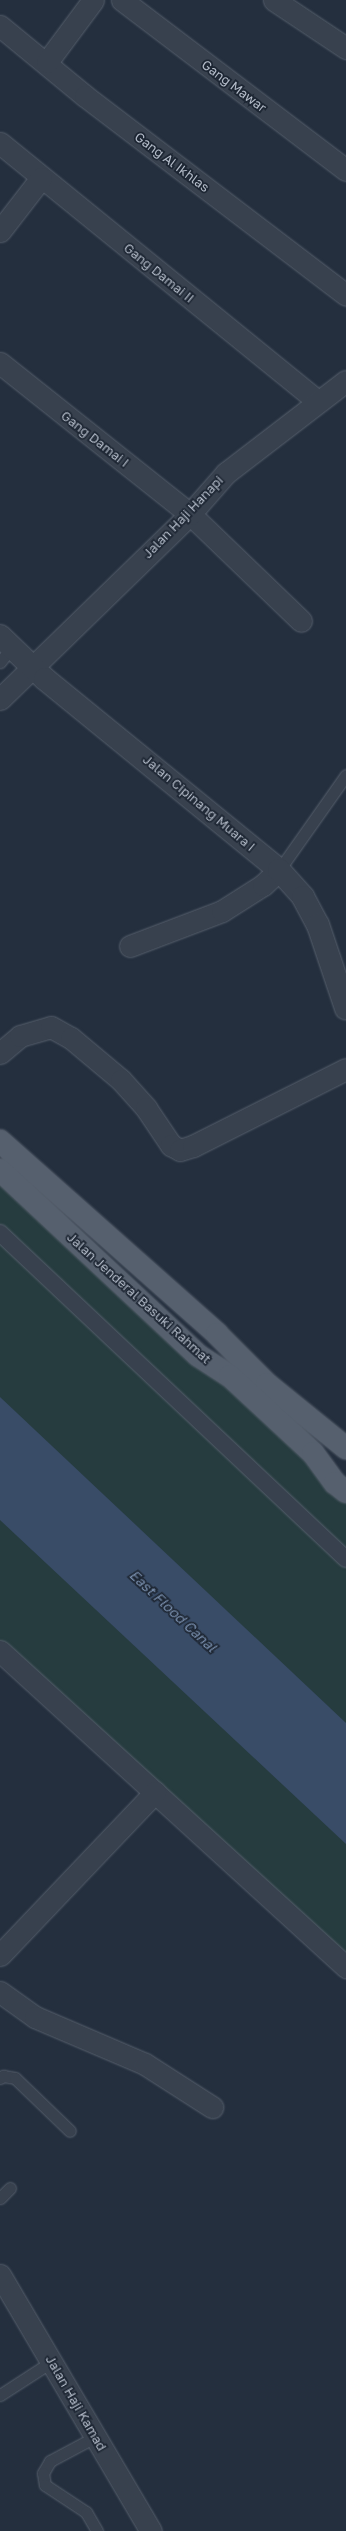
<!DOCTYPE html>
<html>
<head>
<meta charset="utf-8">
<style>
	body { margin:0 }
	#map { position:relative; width:346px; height:2531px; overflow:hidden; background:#242f3e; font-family:"Golos Text",sans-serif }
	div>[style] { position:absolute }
	.green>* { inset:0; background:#263c3f }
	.water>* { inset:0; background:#394c67 }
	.roads { filter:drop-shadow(0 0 1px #565f6c) drop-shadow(0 0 1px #565f6c) }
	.service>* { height:11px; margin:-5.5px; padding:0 5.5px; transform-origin:5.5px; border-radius:5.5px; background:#38414e }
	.pedestrian>* { height:16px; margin:-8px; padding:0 8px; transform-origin:8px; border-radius:8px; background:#38414e }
	.minor>* { height:21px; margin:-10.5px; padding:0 10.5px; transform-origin:10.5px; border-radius:10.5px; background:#38414e }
	.tertiary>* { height:22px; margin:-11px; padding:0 11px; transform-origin:11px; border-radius:11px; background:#38414e }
	.primary>* { height:22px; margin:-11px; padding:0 11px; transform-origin:11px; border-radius:11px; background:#56606e }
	span { translate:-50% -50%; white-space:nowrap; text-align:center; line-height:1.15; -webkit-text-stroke:3.5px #1d2633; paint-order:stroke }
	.street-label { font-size:13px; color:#b4bcc9 }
	.water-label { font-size:14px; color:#7c92b1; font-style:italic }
</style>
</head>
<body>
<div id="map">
	<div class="green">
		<i style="clip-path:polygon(0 1170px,346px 1492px,346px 1968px,0 1648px)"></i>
	</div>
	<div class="water">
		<i style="clip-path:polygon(0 1397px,346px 1723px,346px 1844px,0 1520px)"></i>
	</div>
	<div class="roads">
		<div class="service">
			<i style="left:0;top:662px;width:21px;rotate:-51deg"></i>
			<i style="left:279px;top:870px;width:116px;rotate:-54.8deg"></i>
			<i style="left:0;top:2078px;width:4px;rotate:-34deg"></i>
			<i style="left:3px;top:2076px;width:12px;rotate:9deg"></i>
			<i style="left:15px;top:2078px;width:76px;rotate:43.9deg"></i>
			<i style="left:0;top:2198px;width:14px;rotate:-45deg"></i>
			<i style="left:0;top:2395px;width:61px;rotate:-32.9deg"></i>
			<i style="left:95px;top:2437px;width:51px;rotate:151.9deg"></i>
			<i style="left:50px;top:2461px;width:14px;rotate:120deg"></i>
			<i style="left:43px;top:2473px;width:12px;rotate:81deg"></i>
			<i style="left:45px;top:2485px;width:49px;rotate:33.4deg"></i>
			<i style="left:86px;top:2512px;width:22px;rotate:60deg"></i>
		</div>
		<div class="pedestrian">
			<i style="left:0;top:1233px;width:475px;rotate:43.3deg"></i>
		</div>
		<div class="minor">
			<i style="left:122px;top:0;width:281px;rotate:37.2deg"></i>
			<i style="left:274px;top:0;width:87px;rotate:33.7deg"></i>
			<i style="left:0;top:26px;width:110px;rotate:39.5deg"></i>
			<i style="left:85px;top:96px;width:328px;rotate:37.3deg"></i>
			<i style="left:47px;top:62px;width:77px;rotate:-53.4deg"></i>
			<i style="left:0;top:143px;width:409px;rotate:39.1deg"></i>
			<i style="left:0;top:231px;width:67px;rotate:-52.3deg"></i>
			<i style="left:0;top:363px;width:243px;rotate:38.5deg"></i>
			<i style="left:190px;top:514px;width:154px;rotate:43.9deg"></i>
			<i style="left:0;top:699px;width:265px;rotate:-44.2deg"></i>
			<i style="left:190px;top:514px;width:55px;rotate:-48.7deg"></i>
			<i style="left:226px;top:473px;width:151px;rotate:-37.5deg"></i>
			<i style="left:130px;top:946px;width:98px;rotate:-20.8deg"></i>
			<i style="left:222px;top:911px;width:49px;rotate:-32.4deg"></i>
			<i style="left:263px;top:885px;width:22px;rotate:-43deg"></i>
			<i style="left:0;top:1053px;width:26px;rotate:-40deg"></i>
			<i style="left:20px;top:1036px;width:32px;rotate:-16deg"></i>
			<i style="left:51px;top:1027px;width:23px;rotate:29deg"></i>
			<i style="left:71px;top:1038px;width:65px;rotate:40deg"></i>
			<i style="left:121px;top:1080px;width:38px;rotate:48deg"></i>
			<i style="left:146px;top:1108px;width:45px;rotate:56deg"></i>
			<i style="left:171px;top:1145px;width:10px;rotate:29deg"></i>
			<i style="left:180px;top:1150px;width:14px;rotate:-17deg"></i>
			<i style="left:193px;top:1146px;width:171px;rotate:-26.7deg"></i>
			<i style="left:0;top:1651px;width:469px;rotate:42.4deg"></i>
			<i style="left:0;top:1955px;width:225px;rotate:-46.4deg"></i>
			<i style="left:0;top:1992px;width:43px;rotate:35.5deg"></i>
			<i style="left:35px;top:2017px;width:120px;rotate:23.1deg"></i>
			<i style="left:145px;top:2064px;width:80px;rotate:32.7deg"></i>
			<i style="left:0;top:2275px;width:297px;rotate:59.5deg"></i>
		</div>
		<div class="tertiary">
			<i style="left:0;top:636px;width:62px;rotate:43.7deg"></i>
			<i style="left:45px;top:679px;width:302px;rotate:39.2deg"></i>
			<i style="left:279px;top:870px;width:36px;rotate:48deg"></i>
			<i style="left:303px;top:897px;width:32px;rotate:62deg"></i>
			<i style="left:318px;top:925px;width:88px;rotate:71.4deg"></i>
		</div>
		<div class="primary">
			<i style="left:0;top:1141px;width:290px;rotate:41.6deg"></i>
			<i style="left:217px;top:1334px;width:71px;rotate:45deg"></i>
			<i style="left:267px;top:1384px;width:102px;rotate:39deg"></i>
			<i style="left:0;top:1170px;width:272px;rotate:43.1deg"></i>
			<i style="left:199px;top:1356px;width:37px;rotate:33deg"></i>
			<i style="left:230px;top:1376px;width:113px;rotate:42.9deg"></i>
			<i style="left:313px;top:1453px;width:37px;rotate:54deg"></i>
			<i style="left:335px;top:1483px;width:14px;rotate:39deg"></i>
		</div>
	</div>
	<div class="street-label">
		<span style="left:234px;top:86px;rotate:37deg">Gang Mawar</span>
		<span style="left:172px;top:162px;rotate:37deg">Gang Al Ikhlas</span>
		<span style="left:159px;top:273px;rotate:39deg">Gang Damai II</span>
		<span style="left:95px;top:439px;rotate:38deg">Gang Damai I</span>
		<span style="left:183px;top:517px;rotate:-46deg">Jalan Haji Hanapi</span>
		<span style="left:199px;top:803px;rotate:40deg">Jalan Cipinang Muara I</span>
		<span style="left:139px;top:1298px;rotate:42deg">Jalan Jenderal Basuki Rahmat</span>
		<span style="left:76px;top:2403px;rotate:60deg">Jalan Haji Kamad</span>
	</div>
	<div class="water-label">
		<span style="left:173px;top:1611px;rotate:43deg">East Flood Canal</span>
	</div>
</div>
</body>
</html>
